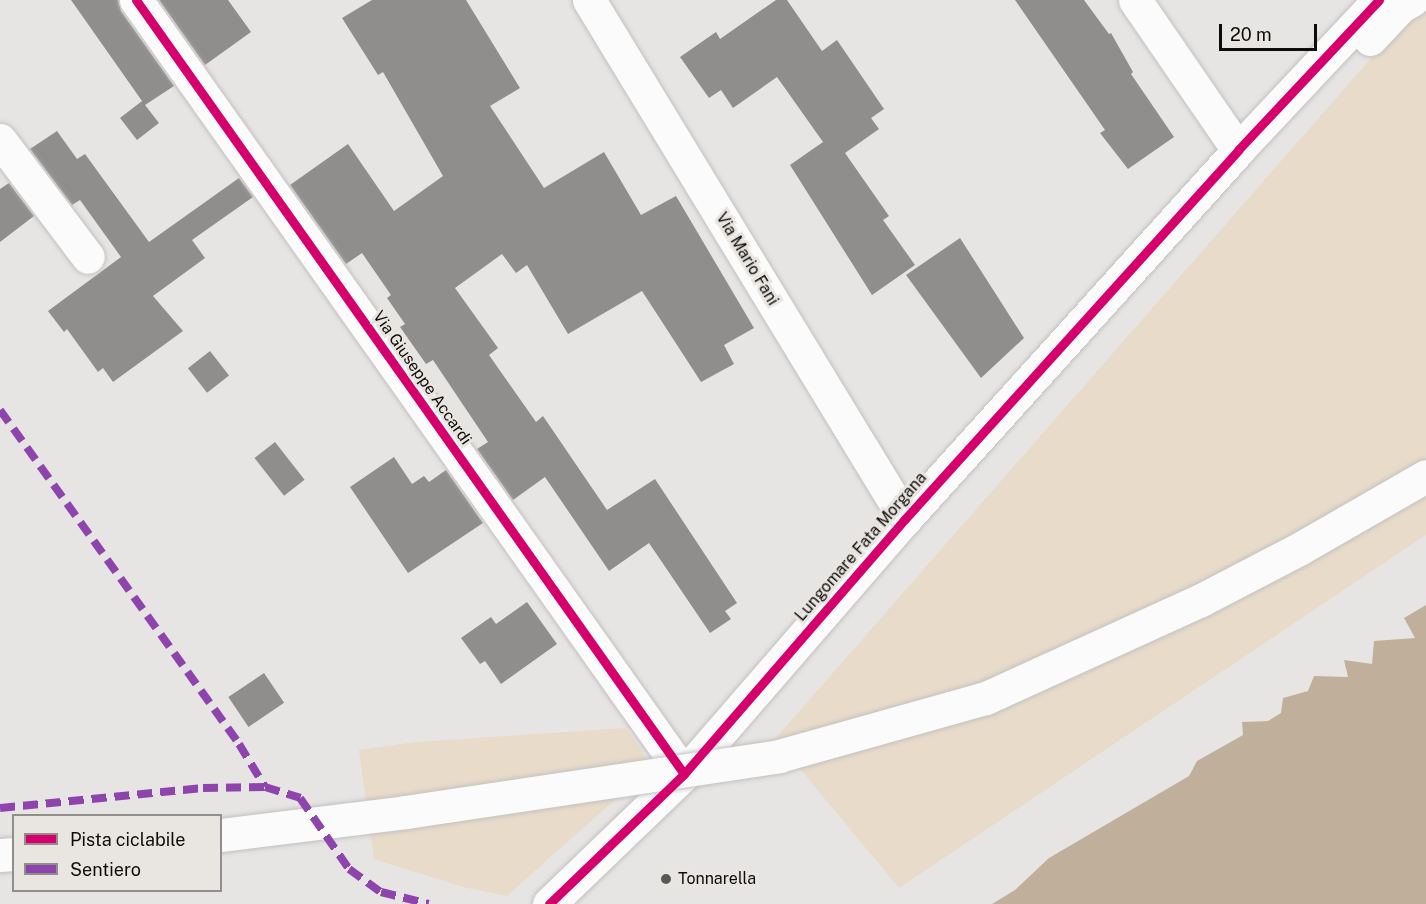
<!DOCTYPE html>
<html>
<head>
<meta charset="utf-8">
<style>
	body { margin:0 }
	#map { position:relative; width:1426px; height:904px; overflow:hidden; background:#e7e5e3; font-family:"Public Sans",sans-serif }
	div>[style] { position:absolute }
	.green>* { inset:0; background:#e8dbc9 }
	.water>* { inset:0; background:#c0b09b }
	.building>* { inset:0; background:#8f8e8c; transform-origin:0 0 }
	.roads { filter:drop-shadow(0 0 2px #c2c1c0) drop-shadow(0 0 2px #c2c1c0) }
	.minor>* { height:33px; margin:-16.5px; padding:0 16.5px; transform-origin:16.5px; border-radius:16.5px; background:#fbfbfb }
	.tertiary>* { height:33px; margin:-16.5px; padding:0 16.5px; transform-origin:16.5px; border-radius:16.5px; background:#fbfbfb }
	.secondary>* { height:33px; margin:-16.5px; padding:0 16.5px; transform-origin:16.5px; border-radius:16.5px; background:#fbfbfb }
	.bridges { filter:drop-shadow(0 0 2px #c2c1c0) drop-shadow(0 0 2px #c2c1c0) }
	.secondary-bridge>* { height:33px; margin:-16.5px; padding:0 16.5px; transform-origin:16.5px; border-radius:16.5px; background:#fbfbfb }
	.quiet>* { height:8px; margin-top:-4px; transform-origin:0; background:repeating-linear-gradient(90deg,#8e44ad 0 15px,transparent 0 23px) }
	.cycleway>* { height:9px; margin:-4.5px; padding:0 4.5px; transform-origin:4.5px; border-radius:4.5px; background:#d6006c }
	.dots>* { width:16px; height:16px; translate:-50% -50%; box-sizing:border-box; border:3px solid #e9e6e1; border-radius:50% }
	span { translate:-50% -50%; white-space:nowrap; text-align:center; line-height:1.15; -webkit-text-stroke:6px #e9e6e1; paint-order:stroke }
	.street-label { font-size:16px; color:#0e0c0b }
	.poi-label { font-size:16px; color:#0e0c0b }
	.left { translate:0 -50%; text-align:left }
	.legend { position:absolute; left:12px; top:814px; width:210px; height:78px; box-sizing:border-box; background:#e9e6e1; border:2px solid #918f8b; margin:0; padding:8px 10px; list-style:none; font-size:18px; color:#0e0c0b }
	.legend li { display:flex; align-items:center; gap:12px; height:30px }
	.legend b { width:30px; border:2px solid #918f8b }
	.scale { position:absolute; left:1219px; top:24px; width:98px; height:27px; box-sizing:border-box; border:3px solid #0e0c0b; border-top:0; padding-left:8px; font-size:18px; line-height:21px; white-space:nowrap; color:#0e0c0b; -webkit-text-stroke:4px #e9e6e1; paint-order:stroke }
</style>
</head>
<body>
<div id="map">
	<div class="green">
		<i style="clip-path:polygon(1422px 0,1426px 0,1426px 535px,899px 888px,775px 739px)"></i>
		<i style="clip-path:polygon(626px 728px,652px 767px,507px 896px,463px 887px,374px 859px,359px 750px,416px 742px)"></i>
	</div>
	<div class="water">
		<i style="clip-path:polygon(1426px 605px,1426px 904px,992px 904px,1015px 890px,1049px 858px,1189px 776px,1197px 761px,1243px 735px,1242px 722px,1268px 721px,1281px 713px,1283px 698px,1308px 691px,1314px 676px,1348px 677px,1344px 660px,1372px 664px,1374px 641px,1415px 638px,1404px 618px)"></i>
	</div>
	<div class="building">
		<i style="clip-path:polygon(71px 0,118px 0,121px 11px,174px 86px,145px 105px,159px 123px,137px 140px,120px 118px,142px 101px)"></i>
		<i style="clip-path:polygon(159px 0,228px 0,251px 32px,205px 65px)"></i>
		<i style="clip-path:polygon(372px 0,466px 0,520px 88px,490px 106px,544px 188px,604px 152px,641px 215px,676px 196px,754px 328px,724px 345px,734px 364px,701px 382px,642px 291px,568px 334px,527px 265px,516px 273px,502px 254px,455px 288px,498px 348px,489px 355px,536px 422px,543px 416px,607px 510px,655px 479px,737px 603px,725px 611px,731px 619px,710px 633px,649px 543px,609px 571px,545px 477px,513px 500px,477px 449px,488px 442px,433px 360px,426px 364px,400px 327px,405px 324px,387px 298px,391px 295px,362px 253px,346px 264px,290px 185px,348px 144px,394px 211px,443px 176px,383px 72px,378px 75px,342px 18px)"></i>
		<i style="clip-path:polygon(776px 0,787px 0,822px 51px,837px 40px,884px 109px,871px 118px,879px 129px,845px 153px,889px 216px,883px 220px,915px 265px,872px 295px,790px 165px,823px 142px,777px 77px,733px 108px,721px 90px,709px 98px,680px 57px,716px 32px,720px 39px)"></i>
		<i style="clip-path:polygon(1015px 0,1084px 0,1109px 34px,1111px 33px,1133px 72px,1131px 74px,1174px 137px,1128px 169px,1100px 133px,1105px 130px)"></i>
		<i style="clip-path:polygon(57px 131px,77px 159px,85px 154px,149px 242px,239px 178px,253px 197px,192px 240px,205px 258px,153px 296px,183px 331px,113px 382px,103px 368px,98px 372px,67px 329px,64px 332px,48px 311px,121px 257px,80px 200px,72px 205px,30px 149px)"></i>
		<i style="clip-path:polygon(9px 183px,34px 216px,0 242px,0 189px)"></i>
		<i style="clip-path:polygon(960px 238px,1024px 338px,981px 378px,906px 275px)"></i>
		<i style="left:210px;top:351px;width:31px;height:28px;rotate:52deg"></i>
		<i style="left:275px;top:442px;width:48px;height:26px;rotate:52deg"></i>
		<i style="clip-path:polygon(394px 457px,412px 484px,424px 476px,429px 482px,446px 470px,483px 523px,408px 573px,350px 487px)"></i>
		<i style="clip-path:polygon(527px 602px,557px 644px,501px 684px,485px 661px,480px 664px,461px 638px,491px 617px,496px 624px)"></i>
		<i style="left:264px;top:673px;width:36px;height:43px;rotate:56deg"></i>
	</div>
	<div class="roads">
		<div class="minor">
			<i style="left:136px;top:0;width:948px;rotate:54.7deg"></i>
			<i style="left:589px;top:0;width:608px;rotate:58.66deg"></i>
			<i style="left:1135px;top:0;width:182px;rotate:55.5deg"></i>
			<i style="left:0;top:140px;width:146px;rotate:53.1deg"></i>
		</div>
		<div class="tertiary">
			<i style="left:1370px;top:39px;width:45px;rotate:-46.8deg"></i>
			<i style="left:1401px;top:6px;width:13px;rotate:-29deg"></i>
			<i style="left:549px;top:904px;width:187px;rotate:-43.9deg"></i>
			<i style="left:684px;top:774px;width:337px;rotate:-49.1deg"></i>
			<i style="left:905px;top:519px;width:497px;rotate:-47.9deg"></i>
			<i style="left:1238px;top:150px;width:206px;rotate:-46.8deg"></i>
		</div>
		<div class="secondary">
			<i style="left:0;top:855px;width:14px;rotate:-4deg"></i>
		</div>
	</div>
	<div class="bridges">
		<div class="secondary-bridge">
			<i style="left:220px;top:835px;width:187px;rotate:-7deg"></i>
			<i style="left:406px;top:812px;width:377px;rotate:-8.5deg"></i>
			<i style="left:779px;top:756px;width:215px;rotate:-15.7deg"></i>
			<i style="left:986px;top:698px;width:236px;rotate:-24.5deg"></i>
			<i style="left:1201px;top:600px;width:110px;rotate:-27.5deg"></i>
			<i style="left:1299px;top:549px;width:146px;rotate:-29.9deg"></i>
		</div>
	</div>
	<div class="quiet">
		<i style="left:0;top:410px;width:411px;rotate:54.4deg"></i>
		<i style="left:239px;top:744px;width:50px;rotate:58.8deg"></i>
		<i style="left:0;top:808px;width:204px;rotate:-5.6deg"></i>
		<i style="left:203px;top:788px;width:62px;rotate:-0.9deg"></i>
		<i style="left:265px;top:787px;width:37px;rotate:17deg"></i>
		<i style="left:300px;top:798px;width:86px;rotate:55.4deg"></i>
		<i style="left:349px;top:869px;width:39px;rotate:36deg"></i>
		<i style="left:381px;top:892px;width:49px;rotate:14deg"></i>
	</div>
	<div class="cycleway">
		<i style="left:136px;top:0;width:948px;rotate:54.7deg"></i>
		<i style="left:549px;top:904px;width:187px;rotate:-43.9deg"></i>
		<i style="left:684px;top:774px;width:337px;rotate:-49.1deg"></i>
		<i style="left:905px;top:519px;width:497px;rotate:-47.9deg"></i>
		<i style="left:1238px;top:150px;width:206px;rotate:-46.8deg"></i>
	</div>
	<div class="dots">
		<i style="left:666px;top:879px;background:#5a5857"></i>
	</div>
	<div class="street-label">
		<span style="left:747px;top:259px;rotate:59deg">Via Mario Fani</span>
		<span style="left:422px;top:378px;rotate:55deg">Via Giuseppe Accardi</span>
		<span style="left:861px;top:547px;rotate:-49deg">Lungomare Fata Morgana</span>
	</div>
	<div class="poi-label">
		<span class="left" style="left:678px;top:879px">Tonnarella</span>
	</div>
	<ul class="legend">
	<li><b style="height:8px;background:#d6006c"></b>Pista ciclabile</li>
	<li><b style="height:8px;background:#8e44ad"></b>Sentiero</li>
	</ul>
	<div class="scale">20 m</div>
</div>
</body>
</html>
